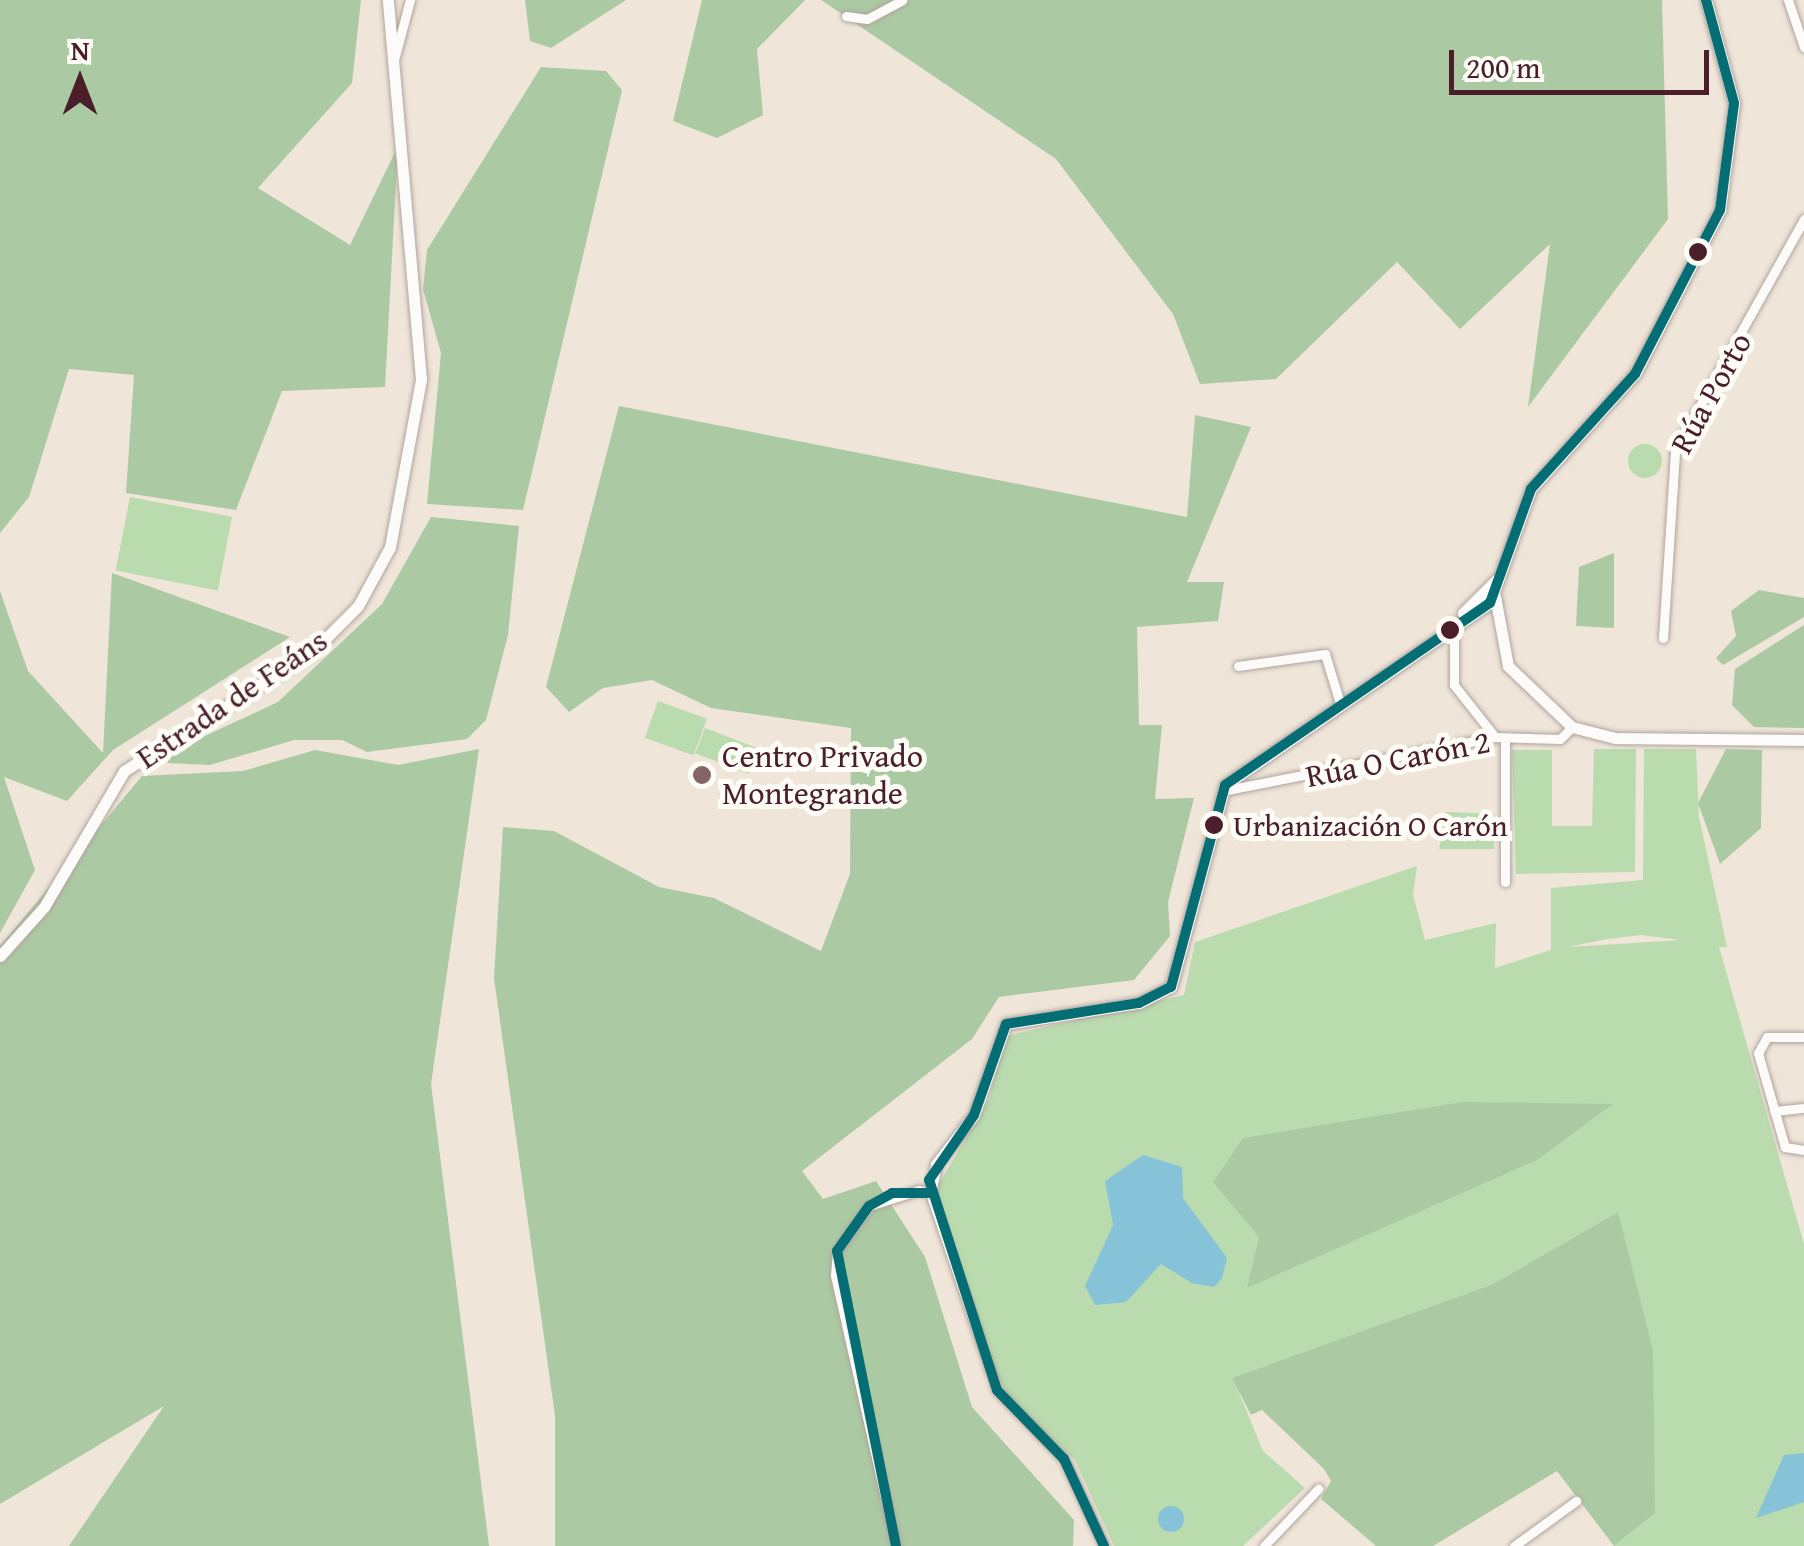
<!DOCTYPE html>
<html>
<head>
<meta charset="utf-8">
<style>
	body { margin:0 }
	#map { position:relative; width:1804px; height:1546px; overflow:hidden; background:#efe5d9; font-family:"Gentium Book Plus",serif }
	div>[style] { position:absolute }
	.green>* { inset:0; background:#badbae; transform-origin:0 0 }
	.round { border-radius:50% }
	.forest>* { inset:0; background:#abcaa3 }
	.water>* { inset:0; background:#86c3d8 }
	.roads { filter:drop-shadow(0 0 2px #b0a59f) drop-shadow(0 0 2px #b0a59f) }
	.minor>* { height:9px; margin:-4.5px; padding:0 4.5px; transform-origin:4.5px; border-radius:4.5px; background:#fdfbf9 }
	.tertiary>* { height:11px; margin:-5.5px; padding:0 5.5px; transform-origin:5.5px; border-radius:5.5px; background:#fdfbf9 }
	.bus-1>* { height:10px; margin:-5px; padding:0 5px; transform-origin:5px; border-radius:5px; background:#056e74 }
	.dots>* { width:28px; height:28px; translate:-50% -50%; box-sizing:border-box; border:5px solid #fdfcf7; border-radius:50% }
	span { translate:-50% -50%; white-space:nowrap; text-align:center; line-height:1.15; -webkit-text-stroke:10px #fdfcf7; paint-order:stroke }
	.bus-label { font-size:30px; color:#4a1f2b }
	.left { translate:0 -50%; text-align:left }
	.street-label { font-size:32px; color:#4a1f2b }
	.poi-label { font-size:32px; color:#4a1f2b }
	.north { position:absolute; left:30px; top:30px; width:100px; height:100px; -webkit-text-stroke:8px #fdfcf7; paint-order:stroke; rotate:0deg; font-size:28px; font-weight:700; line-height:40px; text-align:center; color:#4a1f2b }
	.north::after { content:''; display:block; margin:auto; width:35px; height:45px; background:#4a1f2b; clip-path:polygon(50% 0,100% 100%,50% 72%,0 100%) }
	.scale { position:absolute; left:1449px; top:50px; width:260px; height:45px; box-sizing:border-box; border:5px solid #4a1f2b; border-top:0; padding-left:12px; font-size:30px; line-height:35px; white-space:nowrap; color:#4a1f2b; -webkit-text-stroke:8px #fdfcf7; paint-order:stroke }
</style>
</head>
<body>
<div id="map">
	<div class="green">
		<i class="round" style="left:1628px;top:444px;width:34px;height:34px"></i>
		<i style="left:130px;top:497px;width:104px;height:75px;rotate:11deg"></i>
		<i style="left:658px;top:701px;width:52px;height:39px;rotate:20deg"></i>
		<i style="left:705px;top:728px;width:57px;height:27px;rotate:21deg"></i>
		<i style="clip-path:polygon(1594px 749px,1636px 749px,1635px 872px,1516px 874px,1512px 750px,1552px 750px,1552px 826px,1592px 826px)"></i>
		<i style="clip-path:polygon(evenodd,1644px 749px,1696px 749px,1699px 817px,1727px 947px,1719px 947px,1804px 1244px,1804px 1546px,1614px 1546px,1655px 1513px,1618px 1212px,1491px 1285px,1233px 1378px,1263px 1451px,1305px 1488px,1243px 1546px,1114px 1546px,1075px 1460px,1012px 1404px,992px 1364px,936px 1189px,990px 1097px,1002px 1037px,1184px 995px,1195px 942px,1417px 866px,1413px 895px,1425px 940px,1496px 923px,1495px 968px,1551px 950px,1551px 888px,1643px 880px,1644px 749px,1641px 935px,1681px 940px,1568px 947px,1607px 939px,1641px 935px)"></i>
		<i style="clip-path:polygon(1446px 812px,1495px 814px,1494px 849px,1439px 849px)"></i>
	</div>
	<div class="forest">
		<i style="clip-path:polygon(0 0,361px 0,352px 83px,258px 188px,350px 245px,398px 146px,385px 387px,282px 391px,236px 510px,126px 493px,134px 375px,69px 369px,29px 497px,0 533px)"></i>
		<i style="clip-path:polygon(525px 0,626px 0,551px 48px,530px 41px)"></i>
		<i style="clip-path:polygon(702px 0,805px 0,757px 49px,763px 115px,717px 138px,673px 121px)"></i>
		<i style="clip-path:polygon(821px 0,1662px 0,1668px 219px,1528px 407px,1550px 244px,1460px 329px,1397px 262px,1276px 379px,1200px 384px,1173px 314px,1056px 159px)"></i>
		<i style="clip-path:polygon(541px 67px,606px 71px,622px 90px,523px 510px,427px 504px,441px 353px,423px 289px,427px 250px)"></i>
		<i style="clip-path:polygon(619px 406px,1187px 517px,1195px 415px,1251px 427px,1187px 582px,1224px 582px,1218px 621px,1137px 627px,1139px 725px,1162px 725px,1155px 799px,1194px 798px,1168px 902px,1170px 936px,1134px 980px,999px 997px,972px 1039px,802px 1171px,823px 1199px,876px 1181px,925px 1257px,972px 1407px,1074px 1520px,1073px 1546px,555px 1546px,555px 1416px,494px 978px,503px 827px,554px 831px,659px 887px,714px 898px,821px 951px,850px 874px,851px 728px,711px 708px,652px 680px,603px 688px,569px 712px,546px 687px)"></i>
		<i style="clip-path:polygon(431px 517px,519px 526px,508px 635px,486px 720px,467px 739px,367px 752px,342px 740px,294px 740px,210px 765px,168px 763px,164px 755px,278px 702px,382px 604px)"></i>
		<i style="clip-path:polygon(1614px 553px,1614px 628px,1576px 626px,1579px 567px)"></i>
		<i style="clip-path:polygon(112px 573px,290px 637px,113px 750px,67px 801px,4px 777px,35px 870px,0 933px,0 591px,28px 671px,103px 753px)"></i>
		<i style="clip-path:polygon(1759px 590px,1804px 598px,1804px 617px,1723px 665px,1716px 658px,1736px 636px,1731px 611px)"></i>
		<i style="clip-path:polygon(1804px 625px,1804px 728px,1754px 727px,1732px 705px,1735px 669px)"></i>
		<i style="clip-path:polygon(479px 749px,431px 1084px,489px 1546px,69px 1546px,164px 1406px,0 1504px,0 946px,142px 776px,243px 771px,315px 750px,398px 765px)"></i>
		<i style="clip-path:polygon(1726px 749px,1762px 750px,1761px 828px,1720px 864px,1698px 803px)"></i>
		<i style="clip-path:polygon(1462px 1102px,1613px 1104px,1537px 1160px,1247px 1288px,1259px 1237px,1213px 1182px,1243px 1138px)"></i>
		<i style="clip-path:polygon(1618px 1212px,1653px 1350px,1655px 1513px,1614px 1546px,1557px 1471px,1433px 1546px,1376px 1546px,1321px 1499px,1331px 1481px,1324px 1469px,1262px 1410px,1251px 1415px,1232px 1378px,1491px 1285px)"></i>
	</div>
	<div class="water">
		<i style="clip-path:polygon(1143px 1155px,1182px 1167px,1183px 1198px,1227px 1258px,1222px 1278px,1214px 1287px,1192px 1283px,1161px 1264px,1126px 1302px,1095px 1305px,1085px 1286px,1113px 1225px,1105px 1181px)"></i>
		<i style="clip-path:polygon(1804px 1453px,1804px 1502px,1756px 1518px,1784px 1455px)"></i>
		<i class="round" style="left:1158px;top:1506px;width:26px;height:26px"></i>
	</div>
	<div class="roads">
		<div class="minor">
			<i style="left:1788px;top:0;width:50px;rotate:71.2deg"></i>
			<i style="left:846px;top:16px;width:21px;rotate:8deg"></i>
			<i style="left:867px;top:19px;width:40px;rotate:-28deg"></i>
			<i style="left:394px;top:60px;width:62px;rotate:-75.1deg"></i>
			<i style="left:1454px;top:622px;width:63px;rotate:90deg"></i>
			<i style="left:1454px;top:685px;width:66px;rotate:51.7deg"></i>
			<i style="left:1663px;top:638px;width:188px;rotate:-86.3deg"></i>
			<i style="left:1675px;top:450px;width:265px;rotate:-60.8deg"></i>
			<i style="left:1238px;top:666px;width:88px;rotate:-7.9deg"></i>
			<i style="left:1325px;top:654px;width:48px;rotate:73.1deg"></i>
			<i style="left:1505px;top:738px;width:144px;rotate:90deg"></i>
			<i style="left:1222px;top:791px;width:278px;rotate:-11.2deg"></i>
			<i style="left:1495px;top:737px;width:65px;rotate:1.8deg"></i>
			<i style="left:1560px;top:739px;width:17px;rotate:-45deg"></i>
			<i style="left:1804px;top:1037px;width:37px;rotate:180deg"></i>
			<i style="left:1767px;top:1037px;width:18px;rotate:119deg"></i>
			<i style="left:1758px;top:1053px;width:98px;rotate:74deg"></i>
			<i style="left:1785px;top:1147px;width:19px;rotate:9deg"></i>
			<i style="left:1774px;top:1111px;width:30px;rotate:-6deg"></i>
			<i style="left:896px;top:1546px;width:278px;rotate:-102.7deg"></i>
			<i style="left:835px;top:1275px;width:24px;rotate:-85deg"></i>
			<i style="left:837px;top:1251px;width:55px;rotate:-54.6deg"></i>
			<i style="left:869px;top:1206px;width:52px;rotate:-17.7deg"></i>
			<i style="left:919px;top:1190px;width:11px;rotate:15deg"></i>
			<i style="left:930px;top:1193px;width:208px;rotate:71.2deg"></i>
			<i style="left:997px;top:1390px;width:96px;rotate:45.8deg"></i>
			<i style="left:1064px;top:1459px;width:96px;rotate:65.3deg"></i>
			<i style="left:1264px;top:1546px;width:79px;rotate:-46.5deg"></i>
			<i style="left:1514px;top:1546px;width:77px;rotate:-36deg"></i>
		</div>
		<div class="tertiary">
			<i style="left:1495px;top:596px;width:71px;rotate:79.5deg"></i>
			<i style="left:1508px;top:666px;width:88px;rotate:43.6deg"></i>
			<i style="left:1572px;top:727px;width:44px;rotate:14.3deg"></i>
			<i style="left:1615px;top:738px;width:189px;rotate:0.6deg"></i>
			<i style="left:1463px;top:613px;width:47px;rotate:-45deg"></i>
			<i style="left:0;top:956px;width:66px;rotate:-48.1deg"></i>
			<i style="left:44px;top:907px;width:158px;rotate:-59.5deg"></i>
			<i style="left:124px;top:771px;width:221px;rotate:-32.3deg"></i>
			<i style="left:311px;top:653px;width:66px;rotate:-45deg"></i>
			<i style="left:358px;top:606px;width:67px;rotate:-61.5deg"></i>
			<i style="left:390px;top:547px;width:171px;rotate:-79.5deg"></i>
			<i style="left:421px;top:379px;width:380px;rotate:-95deg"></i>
			<i style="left:930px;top:1193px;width:30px;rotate:-78deg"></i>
			<i style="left:936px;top:1164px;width:62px;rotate:-52.2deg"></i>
			<i style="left:974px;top:1115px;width:96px;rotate:-70.6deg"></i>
			<i style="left:1006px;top:1024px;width:135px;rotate:-9deg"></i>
			<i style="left:1139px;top:1003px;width:36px;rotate:-27deg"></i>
			<i style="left:1171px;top:987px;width:209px;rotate:-75deg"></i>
			<i style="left:1225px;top:785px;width:321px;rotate:-34.5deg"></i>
			<i style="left:1490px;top:603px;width:121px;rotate:-70.2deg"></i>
			<i style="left:1531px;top:489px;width:155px;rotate:-47.9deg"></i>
			<i style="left:1635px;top:374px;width:185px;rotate:-62.6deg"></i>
			<i style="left:1720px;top:210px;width:108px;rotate:-82.5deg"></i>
			<i style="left:1734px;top:103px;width:107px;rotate:-105.2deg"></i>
		</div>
	</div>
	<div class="bus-1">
		<i style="left:896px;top:1546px;width:301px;rotate:-101.3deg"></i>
		<i style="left:837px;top:1251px;width:55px;rotate:-54.6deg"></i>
		<i style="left:869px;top:1206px;width:26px;rotate:-29deg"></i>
		<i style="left:892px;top:1193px;width:38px"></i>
		<i style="left:1104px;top:1546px;width:96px;rotate:-114.7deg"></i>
		<i style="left:1064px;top:1459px;width:96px;rotate:-134.2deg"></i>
		<i style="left:997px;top:1390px;width:221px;rotate:-107.9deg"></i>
		<i style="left:929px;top:1180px;width:79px;rotate:-55.3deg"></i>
		<i style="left:974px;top:1115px;width:96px;rotate:-70.6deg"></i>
		<i style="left:1006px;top:1024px;width:135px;rotate:-9deg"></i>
		<i style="left:1139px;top:1003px;width:36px;rotate:-27deg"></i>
		<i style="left:1171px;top:987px;width:209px;rotate:-75deg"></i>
		<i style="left:1225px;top:785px;width:321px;rotate:-34.5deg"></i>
		<i style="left:1490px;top:603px;width:121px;rotate:-70.2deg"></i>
		<i style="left:1531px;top:489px;width:155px;rotate:-47.9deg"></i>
		<i style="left:1635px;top:374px;width:185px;rotate:-62.6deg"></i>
		<i style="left:1720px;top:210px;width:108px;rotate:-82.5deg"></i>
		<i style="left:1734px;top:103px;width:107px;rotate:-105.2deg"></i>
	</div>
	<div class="dots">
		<i style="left:1698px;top:252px;background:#4a1f2b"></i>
		<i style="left:1450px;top:630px;background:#4a1f2b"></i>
		<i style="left:702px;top:775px;background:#846468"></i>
		<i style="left:1214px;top:825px;background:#4a1f2b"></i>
	</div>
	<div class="bus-label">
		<span class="left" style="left:1233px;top:825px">Urbanización O Carón</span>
	</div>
	<div class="street-label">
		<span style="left:1711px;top:393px;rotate:-61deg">Rúa Porto</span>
		<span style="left:232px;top:699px;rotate:-34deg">Estrada de Feáns</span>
		<span style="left:1398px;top:759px;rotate:-11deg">Rúa O Carón 2</span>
	</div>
	<div class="poi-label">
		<span class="left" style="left:722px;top:775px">Centro Privado<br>Montegrande</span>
	</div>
	<div class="north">N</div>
	<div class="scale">200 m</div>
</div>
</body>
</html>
